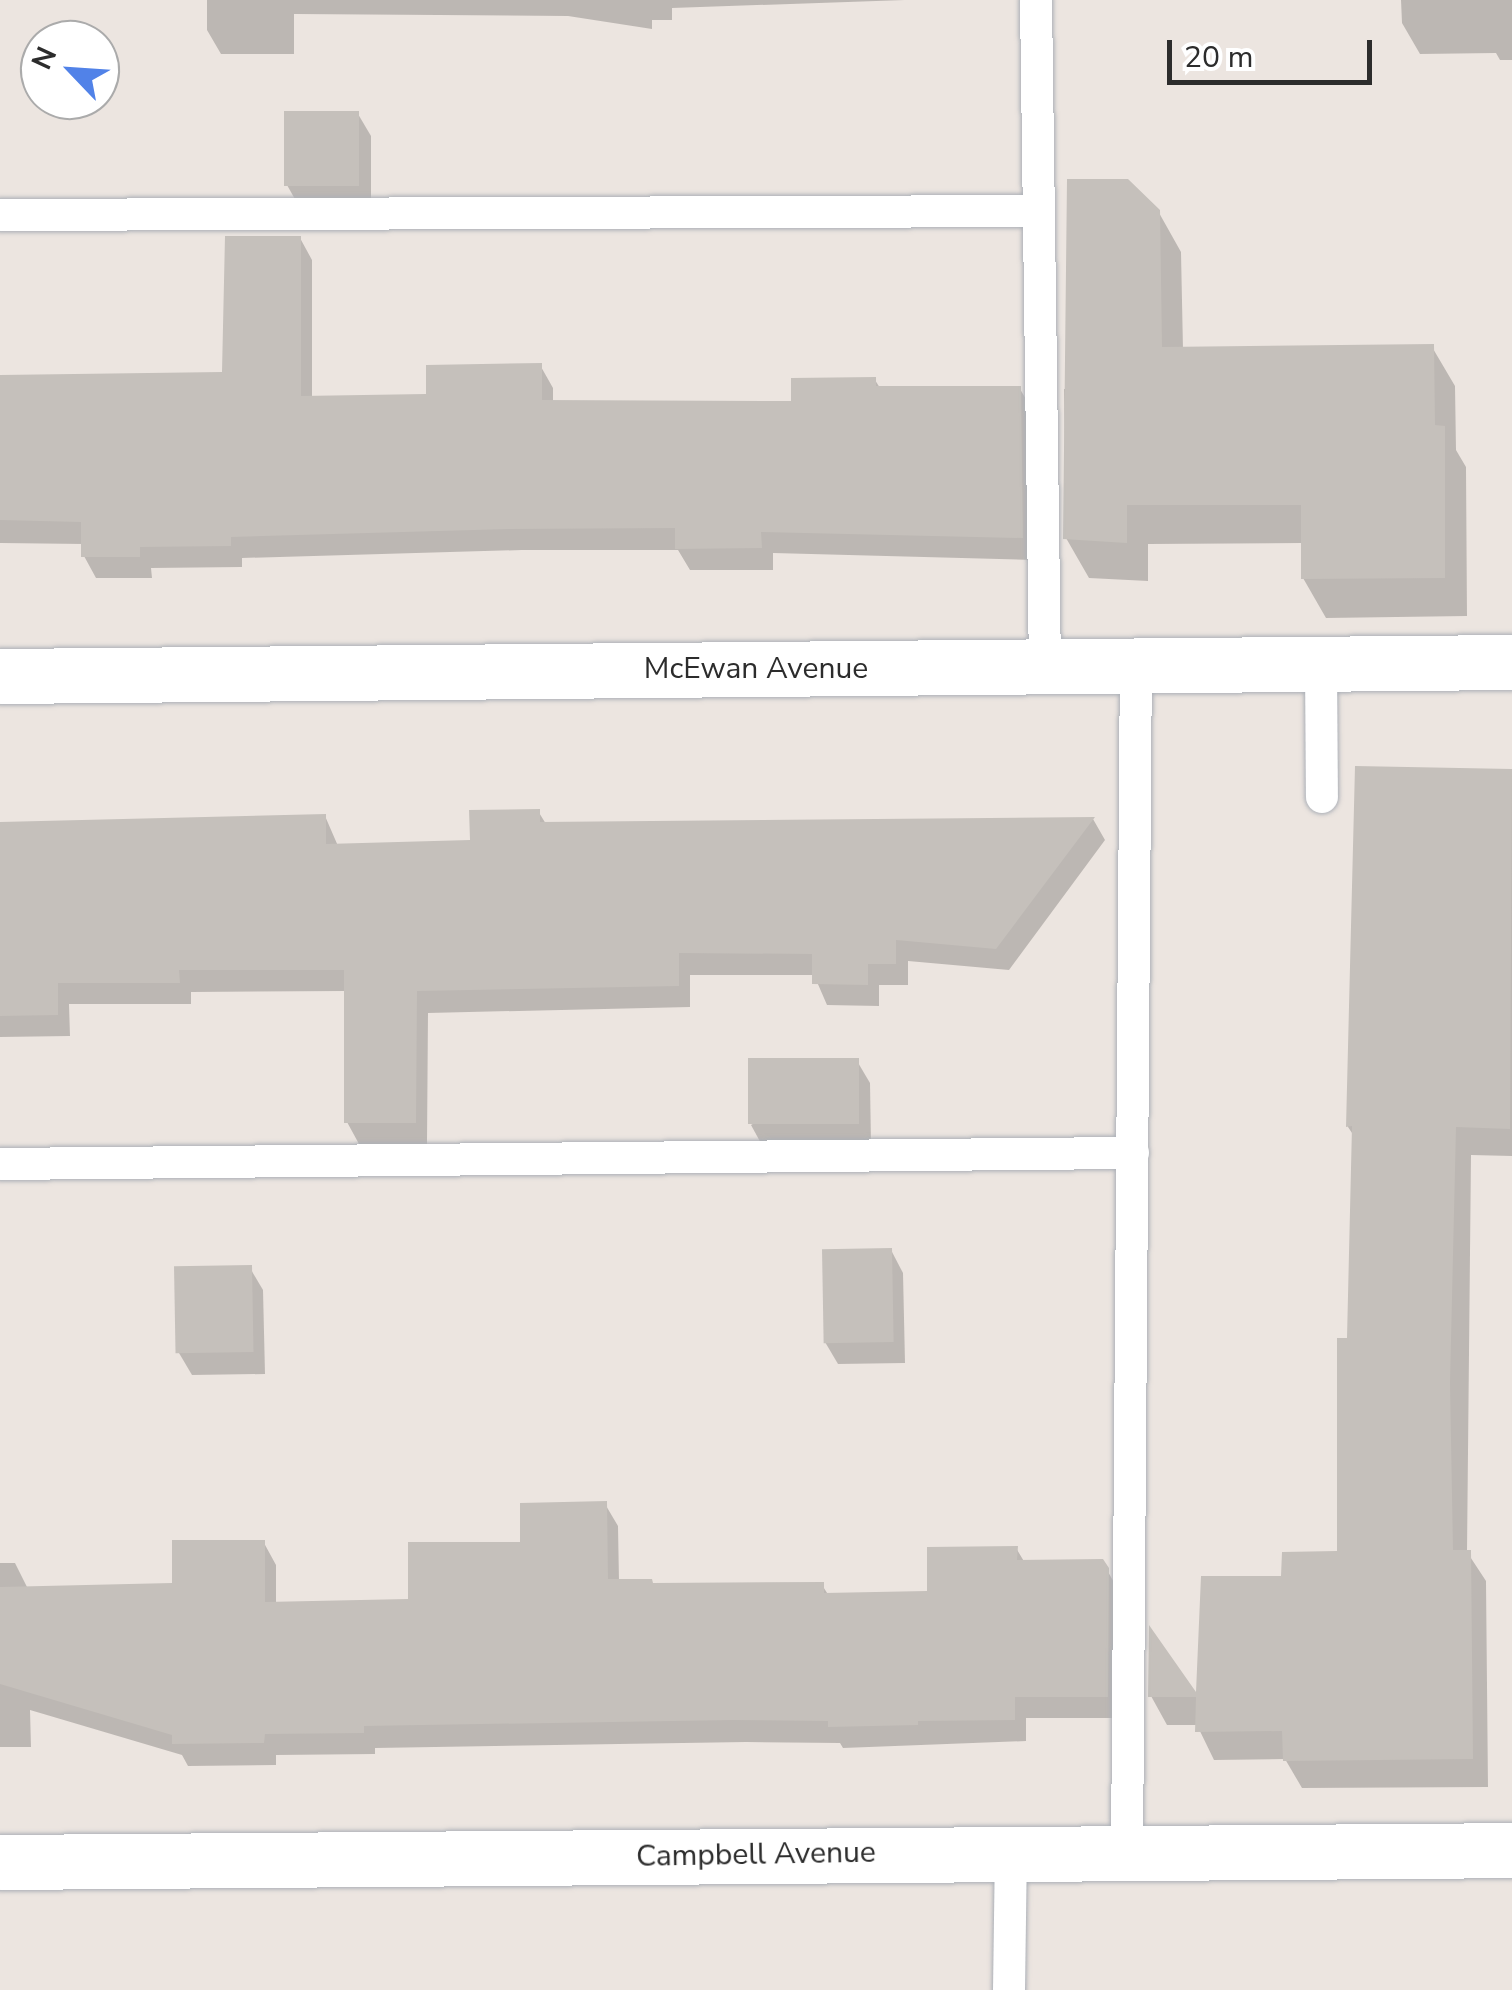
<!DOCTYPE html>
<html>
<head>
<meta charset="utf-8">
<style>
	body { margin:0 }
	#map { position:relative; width:1512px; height:1990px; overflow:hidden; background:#ece5e0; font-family:"Nunito Sans",sans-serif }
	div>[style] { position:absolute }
	.shadow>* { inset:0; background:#0003 }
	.building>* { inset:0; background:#c5c0bb; transform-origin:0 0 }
	.roads { filter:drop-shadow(0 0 2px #acb0b7) drop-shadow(0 0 2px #acb0b7) }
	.service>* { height:32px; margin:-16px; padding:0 16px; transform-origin:16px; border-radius:16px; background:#fff }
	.minor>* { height:55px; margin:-27.5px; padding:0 27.5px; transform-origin:27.5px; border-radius:27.5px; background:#fff }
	span { translate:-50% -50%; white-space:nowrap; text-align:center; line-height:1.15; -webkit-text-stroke:8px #fff; paint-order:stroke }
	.street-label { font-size:30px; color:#2c2c2c }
	.north { position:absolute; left:20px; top:20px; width:100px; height:100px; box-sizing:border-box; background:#fff; border:2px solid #ababab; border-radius:50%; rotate:295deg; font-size:28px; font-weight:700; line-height:40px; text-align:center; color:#2c2c2c }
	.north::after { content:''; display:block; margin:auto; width:35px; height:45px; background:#5182e8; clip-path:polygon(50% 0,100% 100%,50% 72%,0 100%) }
	.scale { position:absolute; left:1167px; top:40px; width:205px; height:45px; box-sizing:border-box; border:5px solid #2c2c2c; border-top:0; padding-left:12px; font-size:30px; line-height:35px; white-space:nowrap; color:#2c2c2c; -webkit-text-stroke:8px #fff; paint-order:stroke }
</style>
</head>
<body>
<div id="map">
	<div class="shadow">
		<i style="clip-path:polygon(207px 0,905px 0,672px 8px,672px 20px,652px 20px,652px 29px,568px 16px,294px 14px,294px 54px,221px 54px,207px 30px)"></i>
		<i style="clip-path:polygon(1401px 0,1512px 0,1512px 60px,1500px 60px,1496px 53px,1420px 54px,1402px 23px)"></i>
		<i style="clip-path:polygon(358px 114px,371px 136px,371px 208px,300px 208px,287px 185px)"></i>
		<i style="clip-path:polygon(1158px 211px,1181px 252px,1183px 349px,1432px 347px,1455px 386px,1456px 450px,1466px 467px,1467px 616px,1326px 618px,1303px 578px,1303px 543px,1148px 544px,1148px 581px,1089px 578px,1066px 538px,1064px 389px,1070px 389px)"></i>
		<i style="clip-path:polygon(300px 238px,312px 260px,312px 398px,429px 396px,540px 365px,553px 388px,553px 403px,793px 404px,875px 380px,880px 388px,1020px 389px,1033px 411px,1035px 560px,773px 553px,773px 570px,690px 570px,678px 550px,522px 550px,242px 558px,242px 567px,151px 568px,152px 578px,96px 578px,84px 556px,84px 544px,0 543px,0 376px,225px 375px)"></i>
		<i style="clip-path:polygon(1358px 768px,1512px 772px,1512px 1156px,1471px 1155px,1467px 1552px,1486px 1581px,1488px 1787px,1302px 1788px,1285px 1759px,1214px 1760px,1197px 1725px,1167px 1725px,1151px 1696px,1151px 1632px,1198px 1700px,1284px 1578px,1340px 1554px,1350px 1340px,1354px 1136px,1348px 1127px)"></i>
		<i style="clip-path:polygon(538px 811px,546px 824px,1093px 819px,1105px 840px,1009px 970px,908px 961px,908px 985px,879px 985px,879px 1006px,827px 1005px,814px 975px,690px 975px,690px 1007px,428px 1013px,427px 1144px,359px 1144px,347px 1122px,346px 991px,191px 992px,191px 1004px,69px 1004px,70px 1036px,0 1037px,0 823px,325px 816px,338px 846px,472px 842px)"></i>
		<i style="clip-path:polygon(857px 1061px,870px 1083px,871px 1145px,763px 1147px,751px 1125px)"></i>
		<i style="clip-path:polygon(891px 1250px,903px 1273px,905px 1363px,838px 1364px,825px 1342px)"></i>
		<i style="clip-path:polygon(250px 1268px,263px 1290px,265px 1374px,192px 1375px,179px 1353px)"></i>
		<i style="clip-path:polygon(605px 1504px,618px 1526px,619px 1581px,654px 1586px,822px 1585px,829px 1596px,930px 1594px,1016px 1548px,1025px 1563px,1107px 1570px,1120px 1593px,1120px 1718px,1026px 1718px,1026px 1741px,843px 1748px,840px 1743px,746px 1742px,375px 1748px,375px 1754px,276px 1755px,276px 1765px,188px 1766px,182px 1755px,30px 1710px,31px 1747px,0 1747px,0 1563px,15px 1563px,28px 1589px,175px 1585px,264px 1543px,276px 1565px,276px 1604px,411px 1602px)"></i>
	</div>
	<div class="building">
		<i style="left:284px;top:111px;width:75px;height:75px"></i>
		<i style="clip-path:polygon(1067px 179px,1128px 179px,1160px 210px,1162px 347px,1434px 344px,1435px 425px,1445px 426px,1445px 578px,1301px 579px,1301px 505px,1127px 505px,1127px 543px,1063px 539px)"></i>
		<i style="clip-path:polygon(225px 236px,301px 236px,301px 396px,426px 394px,426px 365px,542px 363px,542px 400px,791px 401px,791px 378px,876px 377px,876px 386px,1021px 386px,1023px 538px,761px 532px,762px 548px,675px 549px,675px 528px,509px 529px,231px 537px,231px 546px,140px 547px,140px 557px,81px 557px,81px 522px,0 520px,0 375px,222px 372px)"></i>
		<i style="clip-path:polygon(1355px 766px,1512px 769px,1510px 1129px,1456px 1127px,1450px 1383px,1453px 1550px,1471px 1550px,1473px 1759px,1283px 1761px,1282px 1731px,1195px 1732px,1196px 1697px,1148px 1697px,1149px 1625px,1196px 1692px,1201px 1576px,1281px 1576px,1282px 1552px,1337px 1551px,1337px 1338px,1347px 1338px,1352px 1126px,1346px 1127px)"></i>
		<i style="clip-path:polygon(540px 809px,540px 822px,1095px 817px,996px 949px,896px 940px,896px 964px,868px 964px,868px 985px,812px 984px,812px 954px,679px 953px,679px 986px,417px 991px,416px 1123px,344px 1123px,344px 970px,179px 970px,180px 983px,58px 983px,58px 1015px,0 1016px,0 822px,326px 814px,326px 844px,470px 840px,469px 810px)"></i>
		<i style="left:859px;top:1058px;width:66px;height:111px;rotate:90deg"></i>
		<i style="left:892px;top:1248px;width:94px;height:70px;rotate:89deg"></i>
		<i style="left:252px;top:1265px;width:87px;height:78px;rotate:89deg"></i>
		<i style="clip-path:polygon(607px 1501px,608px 1579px,652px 1579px,653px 1583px,824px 1582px,824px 1593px,927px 1591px,927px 1547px,1018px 1546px,1017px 1560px,1103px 1559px,1109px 1568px,1108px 1697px,1015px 1697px,1015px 1720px,918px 1721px,918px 1725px,828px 1727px,828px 1721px,732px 1720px,364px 1726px,364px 1733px,265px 1734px,264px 1743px,172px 1744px,172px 1735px,0 1684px,0 1587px,172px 1583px,172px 1540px,265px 1540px,265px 1602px,408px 1599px,408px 1542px,520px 1542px,520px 1503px)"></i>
	</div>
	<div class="roads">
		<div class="service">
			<i style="left:1036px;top:0;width:667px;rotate:89.23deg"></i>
			<i style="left:0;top:215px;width:1038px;rotate:-0.22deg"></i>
			<i style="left:1321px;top:664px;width:133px;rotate:89.6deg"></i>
			<i style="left:0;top:1164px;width:1133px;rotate:-0.56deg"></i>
			<i style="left:1127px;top:1852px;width:1187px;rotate:-89.57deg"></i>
			<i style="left:1009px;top:1990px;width:137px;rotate:-89.2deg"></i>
		</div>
		<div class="minor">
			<i style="left:0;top:676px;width:1512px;rotate:-0.53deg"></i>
			<i style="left:0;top:1862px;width:1512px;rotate:-0.45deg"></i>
		</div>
	</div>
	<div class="street-label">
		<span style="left:756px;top:669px">McEwan Avenue</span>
		<span style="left:756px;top:1855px;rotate:-1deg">Campbell Avenue</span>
	</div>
	<div class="north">N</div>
	<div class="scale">20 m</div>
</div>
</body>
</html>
